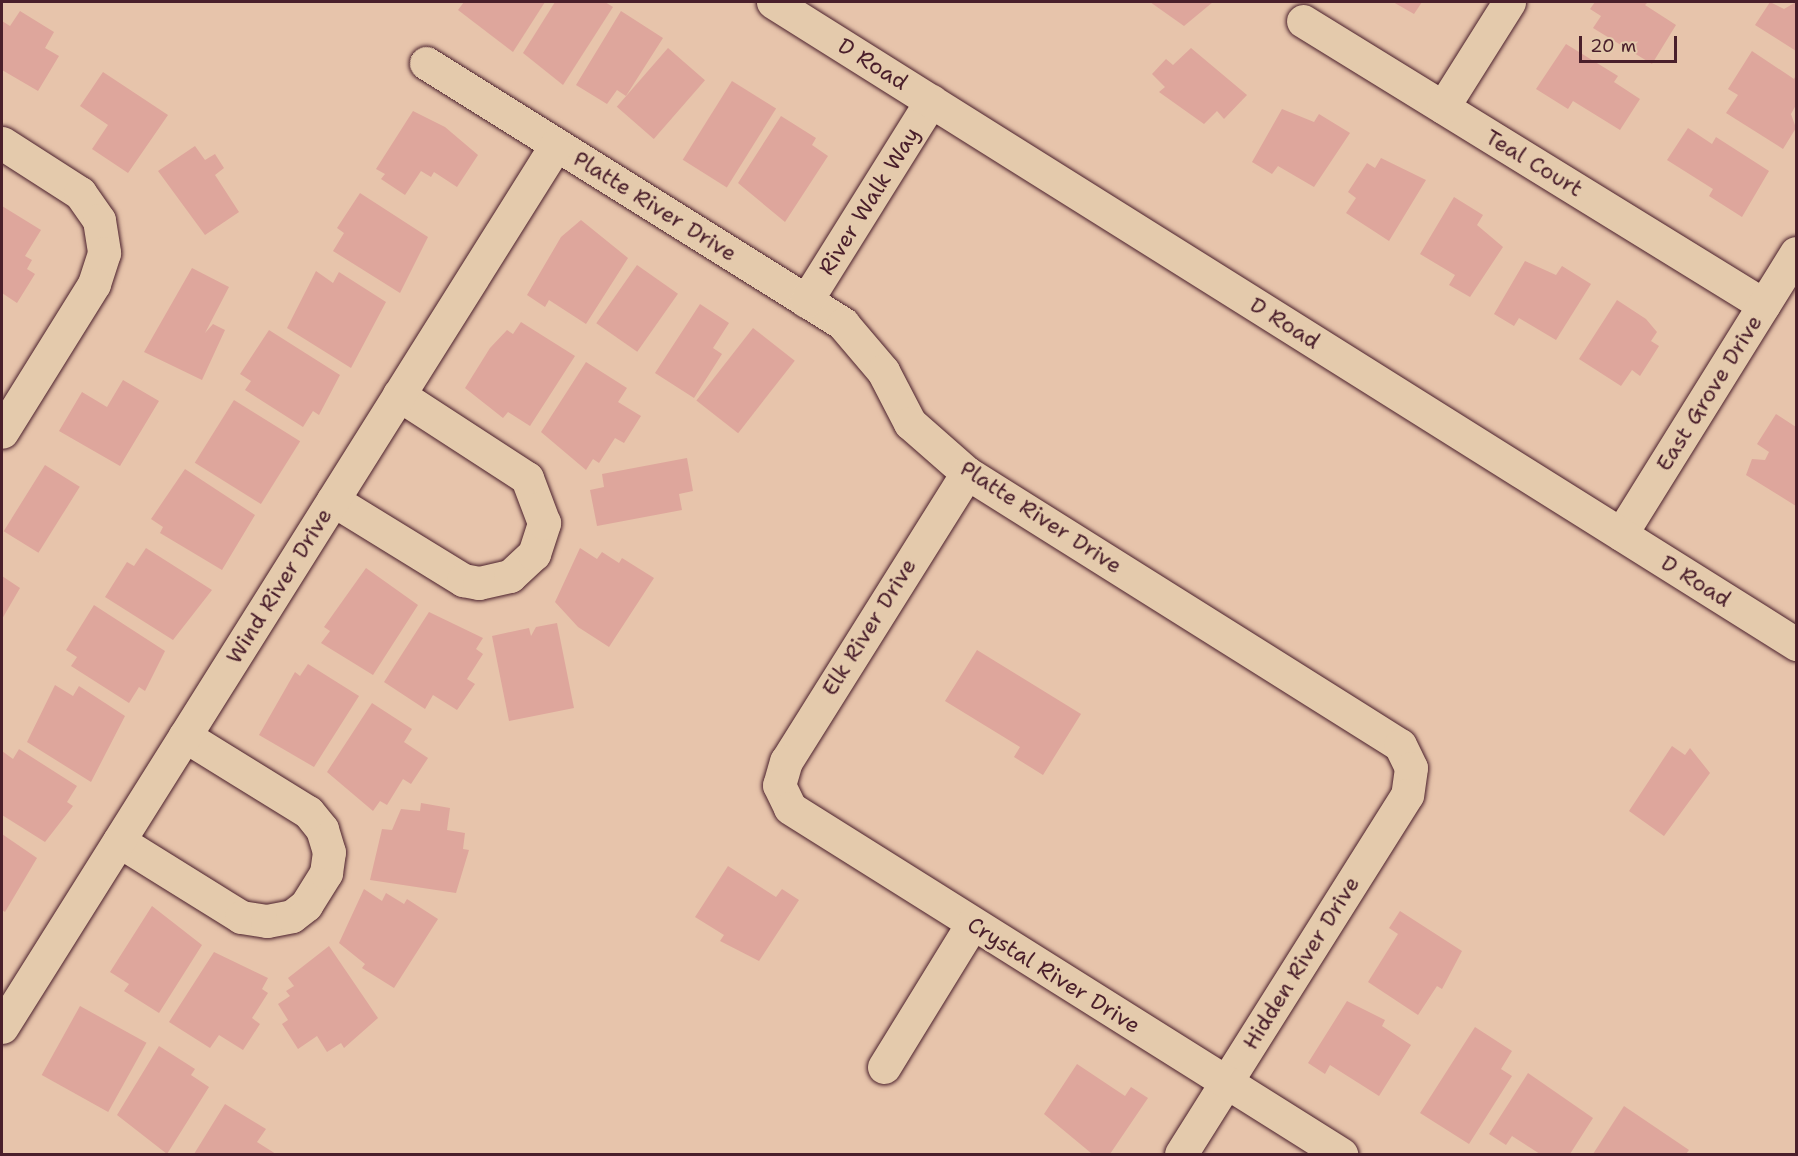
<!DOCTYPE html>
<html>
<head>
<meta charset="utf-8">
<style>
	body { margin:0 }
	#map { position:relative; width:1798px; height:1156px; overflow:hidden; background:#e7c4ab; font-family:"Shantell Sans",sans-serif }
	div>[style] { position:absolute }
	.building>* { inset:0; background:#dea69c; transform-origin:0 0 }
	.roads { filter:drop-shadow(0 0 2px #4a1f2b) drop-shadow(0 0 2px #4a1f2b) }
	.minor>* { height:33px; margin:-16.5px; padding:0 16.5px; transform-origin:16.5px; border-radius:16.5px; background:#e4caac }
	.tertiary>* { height:33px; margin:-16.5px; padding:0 16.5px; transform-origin:16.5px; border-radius:16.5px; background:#e4caac }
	span { translate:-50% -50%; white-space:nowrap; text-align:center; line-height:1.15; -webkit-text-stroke:5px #e4caac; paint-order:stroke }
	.street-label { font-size:22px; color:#4a1f2b }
	.frame { position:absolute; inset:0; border:3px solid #4a1f2b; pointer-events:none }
	.scale { position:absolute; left:1579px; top:36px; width:98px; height:27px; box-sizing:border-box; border:3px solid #4a1f2b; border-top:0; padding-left:8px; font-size:18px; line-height:21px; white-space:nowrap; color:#4a1f2b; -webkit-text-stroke:4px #e4caac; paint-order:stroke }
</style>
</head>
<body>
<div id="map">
	<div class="building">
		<i style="clip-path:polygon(464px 2px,545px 2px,513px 52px,458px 10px)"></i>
		<i style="clip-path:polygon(555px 2px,605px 2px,613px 7px,563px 85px,523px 53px)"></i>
		<i style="clip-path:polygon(1150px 2px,1213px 2px,1184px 26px)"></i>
		<i style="clip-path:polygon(1393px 2px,1422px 2px,1414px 14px)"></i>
		<i style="clip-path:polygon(1595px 2px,1648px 2px,1645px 5px,1676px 25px,1652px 64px,1593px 28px,1601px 16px,1590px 9px)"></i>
		<i style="clip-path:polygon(1770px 2px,1784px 9px,1796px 2px,1796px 51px,1755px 25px)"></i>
		<i style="clip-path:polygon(20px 11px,54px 32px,45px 48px,59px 56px,38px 91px,2px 70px,2px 21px,10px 26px)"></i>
		<i style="clip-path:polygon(621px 11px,663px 38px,626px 96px,617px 90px,607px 104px,576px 85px)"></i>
		<i style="clip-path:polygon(1566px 44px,1618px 76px,1614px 82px,1640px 99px,1620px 130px,1573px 101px,1568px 109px,1536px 89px)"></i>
		<i style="left:668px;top:48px;width:49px;height:78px;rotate:41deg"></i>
		<i style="clip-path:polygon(1191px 48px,1247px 95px,1224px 119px,1217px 111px,1204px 124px,1159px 92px,1165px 87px,1152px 74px,1166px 59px,1173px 65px)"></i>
		<i style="clip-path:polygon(1752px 51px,1794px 79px,1796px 75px,1796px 105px,1791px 114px,1796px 128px,1783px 149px,1726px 113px,1738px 95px,1728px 89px)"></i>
		<i style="clip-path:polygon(103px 72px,168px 115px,128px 173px,92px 149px,108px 125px,80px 106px)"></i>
		<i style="left:732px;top:81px;width:52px;height:93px;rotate:32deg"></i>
		<i style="clip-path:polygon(1282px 109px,1314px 122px,1319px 114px,1350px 133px,1314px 187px,1278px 166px,1272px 174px,1252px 162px)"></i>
		<i style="clip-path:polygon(413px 111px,445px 127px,478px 155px,457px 187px,434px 172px,431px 177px,421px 171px,405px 195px,381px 179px,385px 174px,376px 169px)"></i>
		<i style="clip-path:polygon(781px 116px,816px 138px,812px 145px,828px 156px,785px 222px,738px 183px)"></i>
		<i style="clip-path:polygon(1688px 128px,1712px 144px,1716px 137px,1769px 171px,1742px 217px,1709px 196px,1713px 189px,1667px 160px)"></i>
		<i style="clip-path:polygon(195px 146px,205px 160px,215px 154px,224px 168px,215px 175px,239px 212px,205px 235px,158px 171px)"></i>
		<i style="clip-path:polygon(1381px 158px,1426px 180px,1389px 241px,1346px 213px,1356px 198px,1348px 192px,1367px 163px,1375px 168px)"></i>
		<i style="clip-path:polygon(360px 193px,428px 237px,400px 293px,333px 251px,344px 233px,337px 228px)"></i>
		<i style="clip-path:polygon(1454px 197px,1483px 215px,1477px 225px,1503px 247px,1470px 297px,1449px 285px,1455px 275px,1420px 254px)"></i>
		<i style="clip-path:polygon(2px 206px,41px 230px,25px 256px,32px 260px,27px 269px,35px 274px,17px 303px,2px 293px)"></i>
		<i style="clip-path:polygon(581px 220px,628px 258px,586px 324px,549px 300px,545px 307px,527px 295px,561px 237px)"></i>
		<i style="clip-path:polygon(1525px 261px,1556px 275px,1562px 266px,1591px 284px,1556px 340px,1519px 318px,1514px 326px,1494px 314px)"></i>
		<i style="left:637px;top:265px;width:50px;height:71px;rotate:35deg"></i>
		<i style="clip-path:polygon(192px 268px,229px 287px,205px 333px,213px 324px,225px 330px,202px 380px,144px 352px)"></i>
		<i style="clip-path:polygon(316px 271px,333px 283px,339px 272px,386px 302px,351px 368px,287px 328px)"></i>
		<i style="clip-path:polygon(1617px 300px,1646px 319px,1657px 332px,1651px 341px,1659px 346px,1640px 376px,1632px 370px,1621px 386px,1579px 359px)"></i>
		<i style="clip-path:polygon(700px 304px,729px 323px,713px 348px,722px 354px,694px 398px,655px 373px)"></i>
		<i style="clip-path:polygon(521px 322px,575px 356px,530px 426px,508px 412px,503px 418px,465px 388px,490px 348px,507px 330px,513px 334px)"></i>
		<i style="left:753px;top:328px;width:53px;height:92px;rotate:38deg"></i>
		<i style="clip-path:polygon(269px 330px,340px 375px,319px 415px,313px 411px,303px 427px,245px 390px,251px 381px,240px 374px)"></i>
		<i style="clip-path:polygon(586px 362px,627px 388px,618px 402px,641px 416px,624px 443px,615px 438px,599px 463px,593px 459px,586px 470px,541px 432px)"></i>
		<i style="clip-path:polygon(123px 380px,159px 401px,120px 466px,59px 431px,82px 392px,107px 407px)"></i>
		<i style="left:234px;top:400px;width:78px;height:74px;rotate:32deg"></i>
		<i style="clip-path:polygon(1776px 414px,1796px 427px,1796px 506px,1746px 475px,1752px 459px,1765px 460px,1769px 452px,1757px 444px)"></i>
		<i style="clip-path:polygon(687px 458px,693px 491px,679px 494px,682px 510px,597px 526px,590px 490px,604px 487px,602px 474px)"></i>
		<i style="left:45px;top:465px;width:41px;height:78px;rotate:32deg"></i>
		<i style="clip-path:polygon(185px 469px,255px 515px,222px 570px,160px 533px,163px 527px,151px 519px)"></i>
		<i style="clip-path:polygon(146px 548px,212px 590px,173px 640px,105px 597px,127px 562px,134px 566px)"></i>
		<i style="clip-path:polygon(580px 548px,597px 559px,602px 552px,619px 563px,622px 558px,654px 578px,609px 647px,578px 627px,555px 602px)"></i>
		<i style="clip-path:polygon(366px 568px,418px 605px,373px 675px,321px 643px,330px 631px,324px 627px)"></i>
		<i style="clip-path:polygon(2px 576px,20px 588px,2px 619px)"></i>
		<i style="clip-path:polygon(94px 605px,165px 651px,145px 691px,139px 687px,129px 703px,71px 666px,77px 657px,66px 650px)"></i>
		<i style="clip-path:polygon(429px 612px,483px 638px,476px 649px,483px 654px,467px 679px,475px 684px,457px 710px,433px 695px,425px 709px,384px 682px)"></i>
		<i style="clip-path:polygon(557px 623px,574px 708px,509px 721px,492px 636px,529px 628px,531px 636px,536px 627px)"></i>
		<i style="clip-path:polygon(977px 650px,1081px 714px,1043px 775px,1014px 757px,1020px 747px,945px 701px)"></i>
		<i style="clip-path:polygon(308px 664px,359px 696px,314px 767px,259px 735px,295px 672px,300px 676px)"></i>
		<i style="clip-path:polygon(55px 685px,73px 696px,79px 686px,125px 716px,91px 782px,27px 742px)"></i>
		<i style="clip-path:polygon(372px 703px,412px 729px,404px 742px,428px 758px,411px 784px,403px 779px,387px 805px,380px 801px,373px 811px,327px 772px)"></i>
		<i style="clip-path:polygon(1672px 746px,1685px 755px,1690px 748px,1710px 773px,1664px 836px,1629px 811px)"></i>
		<i style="clip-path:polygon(19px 749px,77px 786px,67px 802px,73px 806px,45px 842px,2px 815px,2px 751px,13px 759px)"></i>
		<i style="clip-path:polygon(421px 803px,450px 808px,447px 830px,465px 833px,463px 849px,469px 850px,456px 893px,370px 880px,382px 829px,392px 830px,401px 809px,420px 811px)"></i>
		<i style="clip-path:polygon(2px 834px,37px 858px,5px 912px,2px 910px)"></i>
		<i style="clip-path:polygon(728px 866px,776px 897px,782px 889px,799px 900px,759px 961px,720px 941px,724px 935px,695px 917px)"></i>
		<i style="clip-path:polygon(364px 889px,382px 901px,386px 893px,404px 904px,407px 899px,438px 919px,394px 988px,362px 968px,365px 964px,339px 943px)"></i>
		<i style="clip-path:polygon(152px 906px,202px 945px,159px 1013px,124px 991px,129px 984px,110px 972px)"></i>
		<i style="clip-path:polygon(1400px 911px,1462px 951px,1442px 989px,1437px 986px,1418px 1015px,1368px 982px,1398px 934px,1389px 928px)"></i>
		<i style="clip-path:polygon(329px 946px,378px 1018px,344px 1048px,341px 1043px,327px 1052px,317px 1036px,298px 1049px,282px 1024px,288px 1020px,278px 1004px,290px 996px,286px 991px,294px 986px,288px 978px)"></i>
		<i style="clip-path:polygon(214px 952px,268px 978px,262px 989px,268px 993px,252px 1018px,260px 1024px,243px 1050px,219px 1035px,210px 1048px,169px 1022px)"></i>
		<i style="clip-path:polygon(1347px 1001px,1385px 1020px,1382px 1026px,1411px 1045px,1379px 1096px,1330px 1065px,1325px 1074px,1308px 1063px)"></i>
		<i style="left:80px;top:1006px;width:76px;height:79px;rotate:29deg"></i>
		<i style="clip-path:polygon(1475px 1027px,1512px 1051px,1501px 1069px,1512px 1076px,1469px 1144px,1420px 1113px)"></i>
		<i style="clip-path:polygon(159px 1046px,195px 1069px,191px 1075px,209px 1087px,167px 1154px,117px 1115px)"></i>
		<i style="clip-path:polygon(1077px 1064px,1125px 1096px,1131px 1087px,1148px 1098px,1110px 1154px,1091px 1153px,1044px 1114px)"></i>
		<i style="clip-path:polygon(1528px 1073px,1593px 1118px,1570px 1154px,1540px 1154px,1512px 1136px,1506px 1145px,1489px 1134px)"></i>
		<i style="clip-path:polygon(225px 1104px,266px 1129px,257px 1142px,276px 1154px,194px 1154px)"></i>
		<i style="clip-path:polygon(1624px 1106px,1689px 1150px,1686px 1154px,1593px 1154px)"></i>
	</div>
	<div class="roads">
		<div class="minor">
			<i style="left:1303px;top:21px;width:541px;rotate:31.64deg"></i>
			<i style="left:426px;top:63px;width:492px;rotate:32deg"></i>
			<i style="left:843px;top:324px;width:62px;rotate:49.6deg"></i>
			<i style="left:883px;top:371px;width:59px;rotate:62.6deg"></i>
			<i style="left:910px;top:423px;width:76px;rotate:41.3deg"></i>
			<i style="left:967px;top:473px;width:511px;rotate:32.14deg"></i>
			<i style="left:1400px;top:745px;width:25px;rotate:64deg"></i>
			<i style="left:1411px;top:768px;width:27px;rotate:98deg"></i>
			<i style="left:1407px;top:795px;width:424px;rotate:122.2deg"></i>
			<i style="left:1443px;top:107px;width:124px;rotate:-57.8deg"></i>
			<i style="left:2px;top:143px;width:93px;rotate:32.7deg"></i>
			<i style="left:80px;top:193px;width:33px;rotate:55deg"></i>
			<i style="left:99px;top:220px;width:33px;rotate:81deg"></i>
			<i style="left:104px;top:253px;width:33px;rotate:108deg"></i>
			<i style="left:94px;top:284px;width:174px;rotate:121.9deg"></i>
			<i style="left:806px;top:301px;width:236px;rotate:-58deg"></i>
			<i style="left:967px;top:473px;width:340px;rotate:122.1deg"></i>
			<i style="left:786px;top:761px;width:25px;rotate:106deg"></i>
			<i style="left:779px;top:785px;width:25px;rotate:64deg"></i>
			<i style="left:790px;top:808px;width:651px;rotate:32.13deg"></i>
			<i style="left:333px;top:500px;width:153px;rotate:31.6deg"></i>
			<i style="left:463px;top:580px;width:16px;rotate:11deg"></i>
			<i style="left:479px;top:583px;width:32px;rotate:-13deg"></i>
			<i style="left:510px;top:576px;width:33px;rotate:-43deg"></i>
			<i style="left:534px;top:554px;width:33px;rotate:-72deg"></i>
			<i style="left:544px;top:523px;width:48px;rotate:-110.7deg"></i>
			<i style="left:527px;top:478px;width:153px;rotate:-147deg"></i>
			<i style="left:1621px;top:534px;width:331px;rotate:-58.1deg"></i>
			<i style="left:119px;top:841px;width:144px;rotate:31.9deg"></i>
			<i style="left:241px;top:917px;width:26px;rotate:9deg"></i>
			<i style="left:267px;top:921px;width:25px;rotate:-11deg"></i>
			<i style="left:292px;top:916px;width:18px;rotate:-38deg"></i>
			<i style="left:306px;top:905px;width:38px;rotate:-58deg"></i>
			<i style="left:326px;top:873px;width:21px;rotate:-82deg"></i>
			<i style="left:329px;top:852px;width:24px;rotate:-107deg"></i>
			<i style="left:322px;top:829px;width:22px;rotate:-129deg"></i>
			<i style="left:308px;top:812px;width:145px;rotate:-148.3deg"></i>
			<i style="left:2px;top:1027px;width:1042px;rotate:-57.87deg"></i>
			<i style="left:884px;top:1067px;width:168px;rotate:-58.4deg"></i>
		</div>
		<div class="tertiary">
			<i style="left:773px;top:2px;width:1208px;rotate:32.11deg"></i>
		</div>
	</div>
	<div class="street-label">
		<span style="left:873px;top:64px;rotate:32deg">D Road</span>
		<span style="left:1534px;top:163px;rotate:31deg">Teal Court</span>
		<span style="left:869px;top:201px;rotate:-58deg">River Walk Way</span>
		<span style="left:655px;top:206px;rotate:32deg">Platte River Drive</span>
		<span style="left:1285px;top:323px;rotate:32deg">D Road</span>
		<span style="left:1709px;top:393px;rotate:-58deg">East Grove Drive</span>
		<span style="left:1041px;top:517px;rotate:33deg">Platte River Drive</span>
		<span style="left:1696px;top:581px;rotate:32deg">D Road</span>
		<span style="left:279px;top:586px;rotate:-58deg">Wind River Drive</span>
		<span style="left:869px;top:627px;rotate:-58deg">Elk River Drive</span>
		<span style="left:1301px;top:963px;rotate:-58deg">Hidden River Drive</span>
		<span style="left:1054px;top:975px;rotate:32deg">Crystal River Drive</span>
	</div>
	<div class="frame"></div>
	<div class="scale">20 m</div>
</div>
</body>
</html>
